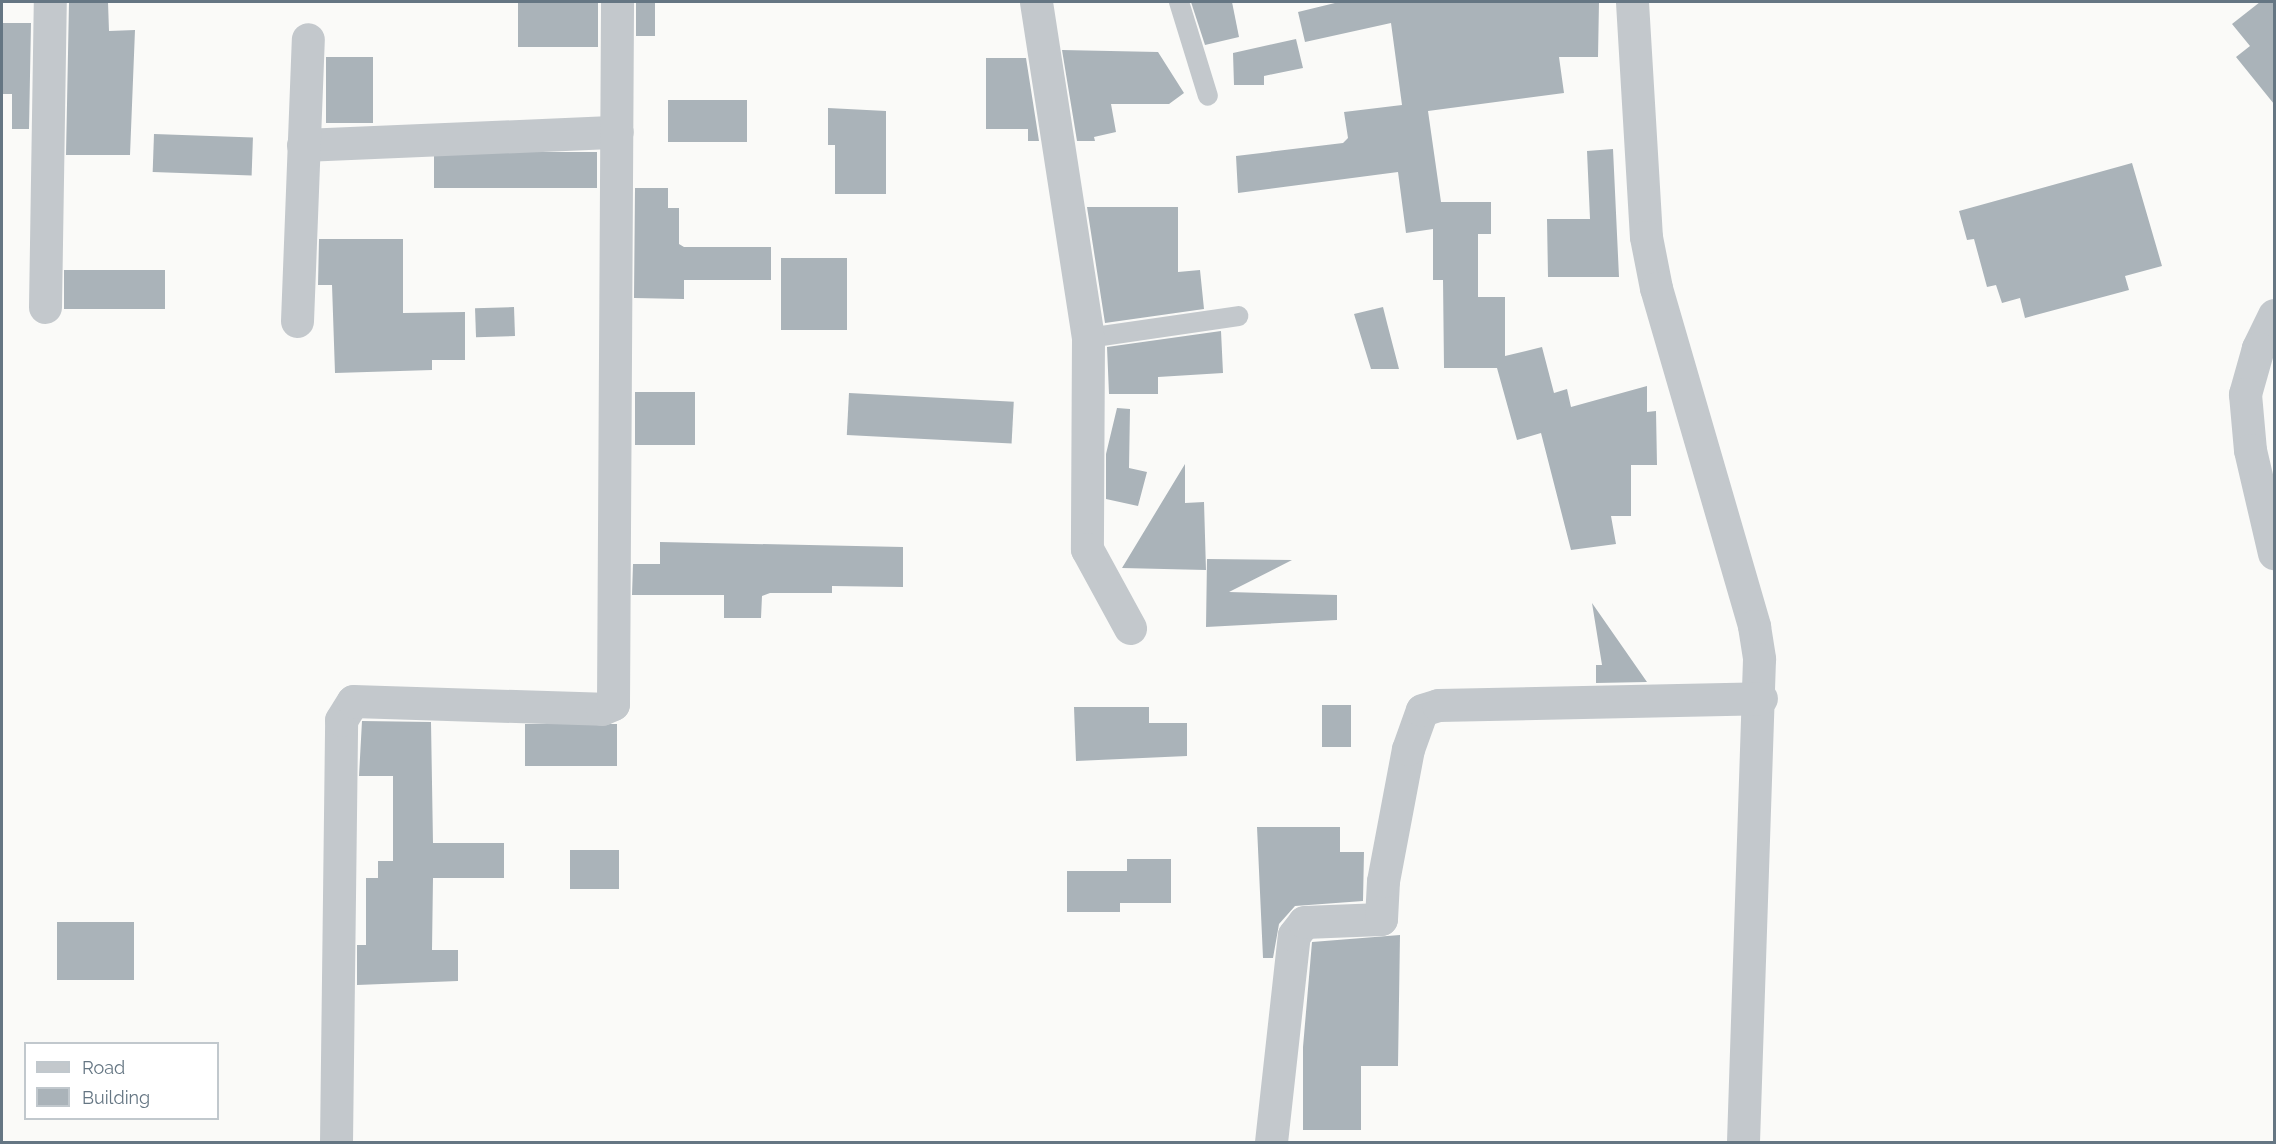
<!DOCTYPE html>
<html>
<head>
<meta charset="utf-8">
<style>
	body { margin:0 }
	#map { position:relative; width:2276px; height:1144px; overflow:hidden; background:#fafaf8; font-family:Raleway,sans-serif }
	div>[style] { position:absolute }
	.building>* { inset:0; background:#aab3b9; transform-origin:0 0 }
	.service>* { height:20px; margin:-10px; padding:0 10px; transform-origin:10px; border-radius:10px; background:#c3c8cc }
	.minor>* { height:33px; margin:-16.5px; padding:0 16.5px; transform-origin:16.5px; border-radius:16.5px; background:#c3c8cc }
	span { translate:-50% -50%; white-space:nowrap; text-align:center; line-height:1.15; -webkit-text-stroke:6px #fff; paint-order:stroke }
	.frame { position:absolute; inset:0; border:3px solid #657683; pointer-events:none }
	.legend { position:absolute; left:24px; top:1042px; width:195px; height:78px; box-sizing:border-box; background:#fff; border:2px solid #c1c8cd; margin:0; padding:8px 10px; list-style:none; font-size:18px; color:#657683 }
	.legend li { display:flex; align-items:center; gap:12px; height:30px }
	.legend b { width:30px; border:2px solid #c1c8cd }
</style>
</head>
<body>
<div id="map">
	<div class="building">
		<i style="clip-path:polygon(69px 2px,108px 2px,109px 31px,135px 30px,130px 155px,66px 155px)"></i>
		<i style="left:518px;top:2px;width:80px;height:45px"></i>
		<i style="left:636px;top:2px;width:19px;height:34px"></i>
		<i style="clip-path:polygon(1191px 2px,1232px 2px,1239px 37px,1205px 45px)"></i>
		<i style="clip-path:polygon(1339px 2px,1599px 2px,1598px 57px,1559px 57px,1564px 93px,1428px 111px,1441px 202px,1491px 202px,1491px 234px,1478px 234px,1478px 297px,1505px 297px,1505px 356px,1542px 347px,1554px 393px,1567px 389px,1571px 407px,1647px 386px,1647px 412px,1656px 411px,1657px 465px,1631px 465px,1631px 516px,1611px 516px,1616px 544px,1571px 550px,1541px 433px,1517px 440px,1497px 368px,1444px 368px,1443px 280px,1433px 280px,1433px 229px,1406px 233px,1398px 172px,1238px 193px,1236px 156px,1343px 143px,1348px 138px,1344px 112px,1402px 105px,1391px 23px,1305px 42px,1298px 12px)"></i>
		<i style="clip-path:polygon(2260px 2px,2274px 2px,2274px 104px,2236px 57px,2250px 46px,2232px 24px)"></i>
		<i style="clip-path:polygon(2px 23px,31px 23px,29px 129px,12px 129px,12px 94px,2px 94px)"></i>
		<i style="clip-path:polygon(1296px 39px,1303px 68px,1264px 76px,1264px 85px,1234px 85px,1233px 53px)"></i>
		<i style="clip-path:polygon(1062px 50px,1158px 52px,1184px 93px,1169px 104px,1111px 104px,1116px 132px,1094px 137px,1095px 141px,1077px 141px)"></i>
		<i style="left:373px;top:57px;width:66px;height:47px;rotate:90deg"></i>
		<i style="clip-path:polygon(986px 58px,1026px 58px,1039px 141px,1028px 141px,1028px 129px,986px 129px)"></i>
		<i style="left:668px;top:100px;width:79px;height:42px"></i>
		<i style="clip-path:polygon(828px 108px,886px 111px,886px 194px,835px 194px,835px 145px,828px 145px)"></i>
		<i style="left:154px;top:134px;width:99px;height:38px;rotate:2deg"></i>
		<i style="clip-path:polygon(1613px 149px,1619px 277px,1548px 277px,1547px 219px,1590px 219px,1587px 151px)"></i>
		<i style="left:597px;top:152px;width:36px;height:163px;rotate:90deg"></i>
		<i style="clip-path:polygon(2132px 163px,2162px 266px,2125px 276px,2129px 290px,2025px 318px,2020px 298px,2002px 303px,1996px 285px,1987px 287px,1974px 239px,1967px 240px,1959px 211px)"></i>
		<i style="clip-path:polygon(635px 188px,668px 188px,668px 208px,679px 208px,679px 244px,684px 247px,771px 247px,771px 280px,684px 280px,684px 299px,634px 298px)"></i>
		<i style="clip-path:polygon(1087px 207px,1178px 207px,1178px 272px,1200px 270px,1204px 309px,1105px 323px)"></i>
		<i style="clip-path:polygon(319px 239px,403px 239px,403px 313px,465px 312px,465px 360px,432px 360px,432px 370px,335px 373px,332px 285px,318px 285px)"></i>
		<i style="left:781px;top:258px;width:66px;height:72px"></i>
		<i style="left:64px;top:270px;width:101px;height:39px"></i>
		<i style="left:514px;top:307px;width:29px;height:39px;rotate:88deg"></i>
		<i style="clip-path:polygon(1383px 307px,1387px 323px,1399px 369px,1371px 369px,1354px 314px)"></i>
		<i style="clip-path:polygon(1221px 331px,1223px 373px,1158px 377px,1158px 394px,1109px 394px,1107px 347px)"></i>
		<i style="left:635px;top:392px;width:60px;height:53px"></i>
		<i style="left:849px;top:393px;width:165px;height:42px;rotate:3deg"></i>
		<i style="clip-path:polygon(1117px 408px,1130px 409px,1129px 468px,1147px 472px,1138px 506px,1106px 499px,1106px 454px)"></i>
		<i style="clip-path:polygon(1185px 464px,1185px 503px,1204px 502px,1206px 570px,1122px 568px)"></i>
		<i style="clip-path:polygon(660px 542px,903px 547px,903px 587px,832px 586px,832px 593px,770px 593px,762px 596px,761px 618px,724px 618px,724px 595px,632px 595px,633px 564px,660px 564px)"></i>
		<i style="clip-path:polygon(1207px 559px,1292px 560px,1229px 592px,1337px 595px,1337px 620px,1206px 627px)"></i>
		<i style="clip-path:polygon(1592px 603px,1647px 682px,1596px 683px,1596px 665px,1602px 665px)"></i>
		<i style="left:1322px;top:705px;width:29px;height:42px"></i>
		<i style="clip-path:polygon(1074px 707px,1149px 707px,1149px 723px,1187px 723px,1187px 756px,1076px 761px)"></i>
		<i style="clip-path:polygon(362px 721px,431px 722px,433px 843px,504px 843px,504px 878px,433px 878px,432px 950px,458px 950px,458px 981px,357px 985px,357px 945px,366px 945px,366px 878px,378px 878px,378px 861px,393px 861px,393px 776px,359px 776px)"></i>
		<i style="left:617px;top:724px;width:42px;height:92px;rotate:90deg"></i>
		<i style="clip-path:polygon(1257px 827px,1340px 827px,1340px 852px,1364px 852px,1363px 901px,1295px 906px,1279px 924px,1273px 958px,1263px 958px)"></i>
		<i style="left:570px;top:850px;width:49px;height:39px"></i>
		<i style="clip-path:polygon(1127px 859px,1171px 859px,1171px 903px,1120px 903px,1120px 912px,1067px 912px,1067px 871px,1127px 871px)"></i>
		<i style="left:57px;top:922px;width:77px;height:58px"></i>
		<i style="clip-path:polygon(1400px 935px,1398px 1066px,1361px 1066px,1361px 1130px,1303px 1130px,1303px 1047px,1312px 942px)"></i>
	</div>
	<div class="service">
		<i style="left:1179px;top:2px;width:98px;rotate:72.9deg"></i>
		<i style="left:1088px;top:338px;width:152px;rotate:-8.3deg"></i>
	</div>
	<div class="minor">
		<i style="left:1036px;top:2px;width:340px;rotate:81.2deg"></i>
		<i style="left:1088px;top:338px;width:211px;rotate:90.3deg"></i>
		<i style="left:1087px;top:549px;width:90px;rotate:61.4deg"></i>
		<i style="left:1632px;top:2px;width:235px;rotate:86.6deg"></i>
		<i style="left:1646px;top:237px;width:52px;rotate:78.9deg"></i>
		<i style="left:1656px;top:288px;width:352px;rotate:73.8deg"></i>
		<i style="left:1754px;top:626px;width:33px;rotate:81deg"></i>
		<i style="left:1759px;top:659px;width:483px;rotate:91.9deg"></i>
		<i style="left:303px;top:145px;width:314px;rotate:-2.4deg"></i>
		<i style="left:45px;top:307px;width:305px;rotate:-89.1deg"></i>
		<i style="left:2274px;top:315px;width:37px;rotate:116deg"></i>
		<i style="left:2258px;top:348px;width:48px;rotate:105.8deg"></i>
		<i style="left:2245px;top:394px;width:56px;rotate:84.9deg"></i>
		<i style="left:2250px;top:450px;width:106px;rotate:76.9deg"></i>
		<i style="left:297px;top:321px;width:282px;rotate:-87.8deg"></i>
		<i style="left:336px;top:1142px;width:422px;rotate:-89.3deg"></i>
		<i style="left:341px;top:720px;width:22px;rotate:-58deg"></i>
		<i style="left:353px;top:701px;width:249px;rotate:1.8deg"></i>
		<i style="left:602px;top:709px;width:12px;rotate:-24deg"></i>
		<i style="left:613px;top:704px;width:702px;rotate:-89.67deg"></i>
		<i style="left:1271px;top:1142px;width:208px;rotate:-83.7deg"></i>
		<i style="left:1294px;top:935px;width:16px;rotate:-52deg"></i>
		<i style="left:1304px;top:922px;width:77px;rotate:-2.2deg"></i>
		<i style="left:1381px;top:919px;width:38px;rotate:-87deg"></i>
		<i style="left:1383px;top:881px;width:134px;rotate:-79.3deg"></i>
		<i style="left:1408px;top:749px;width:41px;rotate:-70.3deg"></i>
		<i style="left:1422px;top:710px;width:17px;rotate:-17deg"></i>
		<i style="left:1438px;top:705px;width:323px;rotate:-1.2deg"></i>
	</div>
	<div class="frame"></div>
	<ul class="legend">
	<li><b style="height:8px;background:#c3c8cc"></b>Road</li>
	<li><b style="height:16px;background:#aab3b9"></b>Building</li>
	</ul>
</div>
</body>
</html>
